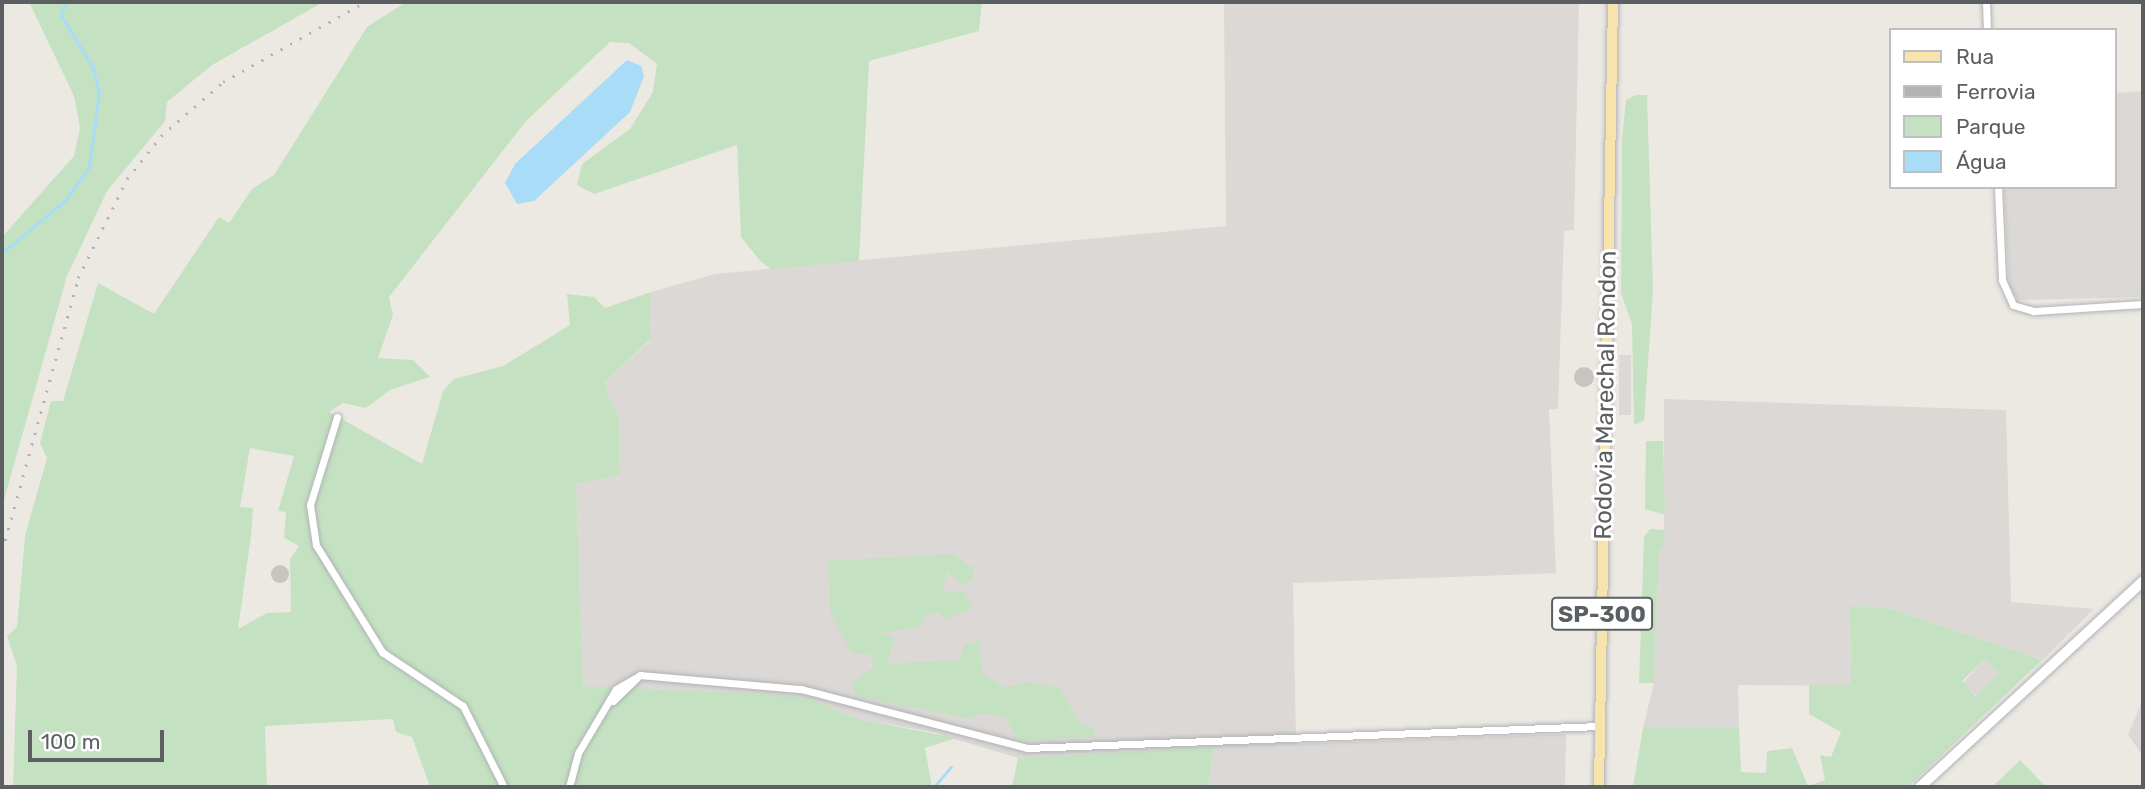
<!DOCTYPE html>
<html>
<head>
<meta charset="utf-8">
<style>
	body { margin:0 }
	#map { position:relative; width:2145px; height:789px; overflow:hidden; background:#ece9e3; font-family:Rubik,sans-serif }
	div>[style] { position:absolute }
	.industrial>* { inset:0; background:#dbd8d5; transform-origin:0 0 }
	.green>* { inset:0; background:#c4e2c1 }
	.water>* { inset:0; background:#a8dcf7 }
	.stream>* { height:2.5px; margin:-1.25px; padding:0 1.25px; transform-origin:1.25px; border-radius:1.25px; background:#a8dcf7 }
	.building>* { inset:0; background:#c8c4bf }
	.round { border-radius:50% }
	.roads { filter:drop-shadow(0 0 2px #b0b3b7) drop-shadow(0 0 2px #b0b3b7) }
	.minor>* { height:7px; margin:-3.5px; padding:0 3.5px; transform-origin:3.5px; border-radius:3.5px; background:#fff }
	.secondary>* { height:10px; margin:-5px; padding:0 5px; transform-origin:5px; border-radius:5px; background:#fff }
	.primary>* { height:10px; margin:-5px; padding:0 5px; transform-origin:5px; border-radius:5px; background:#f7e4ad }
	.rail>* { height:2.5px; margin-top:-1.25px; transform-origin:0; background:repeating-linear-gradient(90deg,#b1b2b2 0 2px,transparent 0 11px) }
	span { translate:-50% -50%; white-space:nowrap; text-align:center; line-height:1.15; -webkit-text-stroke:6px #fff; paint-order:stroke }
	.shield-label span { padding:2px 5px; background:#fff; border:2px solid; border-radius:5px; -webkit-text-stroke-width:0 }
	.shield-label { font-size:23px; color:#5b5f62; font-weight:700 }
	.street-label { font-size:24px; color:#5b5f62 }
	.frame { position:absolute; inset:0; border:4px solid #5b5f62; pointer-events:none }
	.legend { position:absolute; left:1889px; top:28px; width:228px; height:161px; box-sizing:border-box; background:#fff; border:2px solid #bdbfc0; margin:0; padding:9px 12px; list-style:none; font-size:21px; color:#5b5f62 }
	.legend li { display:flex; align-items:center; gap:14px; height:35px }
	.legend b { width:35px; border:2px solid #bdbfc0 }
	.scale { position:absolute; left:28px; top:730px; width:136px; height:32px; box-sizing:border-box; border:4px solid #5b5f62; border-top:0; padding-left:9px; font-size:21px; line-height:24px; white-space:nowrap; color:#5b5f62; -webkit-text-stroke:5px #fff; paint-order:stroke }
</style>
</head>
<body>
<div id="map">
	<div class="industrial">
		<i style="clip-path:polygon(1224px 2px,1579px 2px,1574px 230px,1564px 231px,1558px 409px,1549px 409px,1556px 573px,1293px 583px,1296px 744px,1566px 734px,1565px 787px,1208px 787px,1214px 747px,1018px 758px,932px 732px,858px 719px,814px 700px,583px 686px,576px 484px,620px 475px,619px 419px,604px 383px,650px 341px,651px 292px,715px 274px,1226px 226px)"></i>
		<i style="clip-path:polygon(2143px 91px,2143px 297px,2018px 300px,2009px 286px,2004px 187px,2115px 187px,2115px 93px)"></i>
		<i style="left:1619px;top:355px;width:12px;height:60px"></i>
		<i style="clip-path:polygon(1664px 399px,2006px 410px,2011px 602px,2094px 609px,2042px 660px,1886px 607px,1850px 606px,1851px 686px,1738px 685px,1739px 728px,1643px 728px,1654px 683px,1659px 551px,1664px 544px)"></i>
		<i style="left:1985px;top:659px;width:21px;height:33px;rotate:43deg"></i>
		<i style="clip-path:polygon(2143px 699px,2143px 756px,2128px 735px)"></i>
	</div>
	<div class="green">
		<i style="clip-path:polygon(29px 2px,323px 2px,212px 65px,167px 102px,165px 121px,107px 191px,67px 276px,2px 507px,2px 237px,74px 156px,80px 128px,74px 96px)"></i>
		<i style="clip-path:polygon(evenodd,406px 2px,982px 2px,979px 31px,869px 61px,859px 261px,771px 269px,761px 262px,741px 237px,737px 145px,594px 194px,577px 185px,582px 164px,630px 129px,653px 92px,657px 64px,629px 43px,610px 42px,526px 121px,389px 297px,393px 315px,378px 358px,413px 360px,430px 377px,390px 390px,366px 408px,343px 403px,329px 412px,422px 464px,443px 391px,454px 379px,503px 366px,570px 325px,567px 294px,594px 297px,605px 308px,651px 292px,650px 340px,604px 383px,619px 419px,620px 475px,576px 484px,583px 686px,780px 695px,814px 700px,858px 719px,956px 738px,925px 748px,932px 787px,430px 787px,412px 737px,396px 732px,393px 719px,265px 726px,267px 787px,13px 787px,17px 666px,7px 636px,17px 627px,25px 536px,47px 458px,40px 443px,51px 401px,63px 401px,98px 283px,154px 314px,219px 217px,229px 223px,252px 189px,274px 175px,367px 27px,406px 2px,250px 448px,294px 456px,278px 511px,286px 512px,284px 538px,299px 546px,290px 559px,291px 612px,267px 613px,238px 629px,251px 536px,253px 508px,240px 507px,250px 448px)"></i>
		<i style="clip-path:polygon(1636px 95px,1647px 95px,1653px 290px,1644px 421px,1634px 425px,1632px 324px,1621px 293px,1622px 139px,1626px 100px)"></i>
		<i style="clip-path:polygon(1646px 441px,1663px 441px,1665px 515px,1645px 509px)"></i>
		<i style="clip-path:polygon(1650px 529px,1665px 530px,1664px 545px,1659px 551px,1654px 683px,1639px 683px,1644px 537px)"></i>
		<i style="clip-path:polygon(953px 554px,973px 568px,973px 578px,963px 585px,947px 572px,942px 591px,965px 592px,973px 608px,944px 620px,938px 612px,926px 614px,922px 626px,880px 633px,894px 638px,887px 664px,959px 660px,964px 646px,979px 641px,982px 674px,1006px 688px,1026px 682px,1060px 688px,1078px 722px,1096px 729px,1093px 737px,1019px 740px,1005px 717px,979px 713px,969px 719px,857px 696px,851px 684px,875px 666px,871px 655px,851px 653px,830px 611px,828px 561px)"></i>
		<i style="clip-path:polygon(evenodd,1850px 606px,1886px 607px,2042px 660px,1908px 787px,1633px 787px,1643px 728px,1739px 728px,1741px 772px,1766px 773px,1767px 751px,1792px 748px,1808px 786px,1825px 780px,1820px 755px,1831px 757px,1841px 732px,1809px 714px,1809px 685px,1851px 685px,1850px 606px,1985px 659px,1999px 673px,1976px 697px,1962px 681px,1985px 659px)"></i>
		<i style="clip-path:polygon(1214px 747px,1208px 787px,1012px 787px,1018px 758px)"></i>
		<i style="clip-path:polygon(2020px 760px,2046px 787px,1992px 787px)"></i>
	</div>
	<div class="water">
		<i style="clip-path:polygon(627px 60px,641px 66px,644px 76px,630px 112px,534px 201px,517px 204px,505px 183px,515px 164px)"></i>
	</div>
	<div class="stream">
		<i style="left:2px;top:253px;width:83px;rotate:-39.6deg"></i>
		<i style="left:66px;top:200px;width:40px;rotate:-55.1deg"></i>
		<i style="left:89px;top:167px;width:76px;rotate:-82.4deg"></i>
		<i style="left:99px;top:92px;width:27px;rotate:-105deg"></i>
		<i style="left:92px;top:66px;width:59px;rotate:-121.8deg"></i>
		<i style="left:61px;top:16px;width:15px;rotate:-74deg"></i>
		<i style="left:934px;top:787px;width:26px;rotate:-50deg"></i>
	</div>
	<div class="building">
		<i class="round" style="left:1574px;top:367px;width:20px;height:20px"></i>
		<i class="round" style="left:271px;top:565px;width:18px;height:18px"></i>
	</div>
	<div class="roads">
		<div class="minor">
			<i style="left:1986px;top:2px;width:28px;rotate:88deg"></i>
			<i style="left:1998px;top:187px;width:93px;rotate:87.5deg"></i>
			<i style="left:2002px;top:280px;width:27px;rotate:66deg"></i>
			<i style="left:2013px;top:305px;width:22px;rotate:16deg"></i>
			<i style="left:2034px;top:311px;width:109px;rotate:-3.7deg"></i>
			<i style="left:337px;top:417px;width:92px;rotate:107.1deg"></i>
			<i style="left:310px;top:505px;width:40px;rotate:81.5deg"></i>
			<i style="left:316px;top:545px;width:126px;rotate:58.3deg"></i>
			<i style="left:382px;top:652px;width:97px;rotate:33.7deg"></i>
			<i style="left:463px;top:706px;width:91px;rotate:63.2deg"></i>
			<i style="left:613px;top:701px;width:33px;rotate:-44deg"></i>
			<i style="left:569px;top:787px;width:35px;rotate:-75deg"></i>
			<i style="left:578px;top:753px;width:74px;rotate:-59.3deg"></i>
			<i style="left:616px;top:689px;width:28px;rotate:-30deg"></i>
			<i style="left:640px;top:675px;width:162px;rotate:5deg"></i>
			<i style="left:801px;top:689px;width:234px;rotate:14.6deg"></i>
			<i style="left:1027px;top:748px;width:573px;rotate:-2.2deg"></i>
		</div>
		<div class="secondary">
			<i style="left:1920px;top:787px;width:304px;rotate:-42.7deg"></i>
		</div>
		<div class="primary">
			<i style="left:1599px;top:787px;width:785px;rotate:-88.98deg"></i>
		</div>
	</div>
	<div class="rail">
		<i style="left:2px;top:551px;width:283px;rotate:-74.4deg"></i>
		<i style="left:78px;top:278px;width:110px;rotate:-63.7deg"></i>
		<i style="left:127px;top:179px;width:55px;rotate:-51.7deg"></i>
		<i style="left:161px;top:136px;width:82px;rotate:-41.1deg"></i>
		<i style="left:223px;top:82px;width:163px;rotate:-29.4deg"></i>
	</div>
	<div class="shield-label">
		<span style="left:1602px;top:614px">SP-300</span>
	</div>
	<div class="street-label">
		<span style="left:1606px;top:395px;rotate:-89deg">Rodovia Marechal Rondon</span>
	</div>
	<div class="frame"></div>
	<ul class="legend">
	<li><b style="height:9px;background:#f7e4ad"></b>Rua</li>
	<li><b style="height:9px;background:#b1b2b2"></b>Ferrovia</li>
	<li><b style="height:19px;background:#c4e2c1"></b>Parque</li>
	<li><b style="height:19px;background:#a8dcf7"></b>Água</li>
	</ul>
	<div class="scale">100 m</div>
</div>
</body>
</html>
